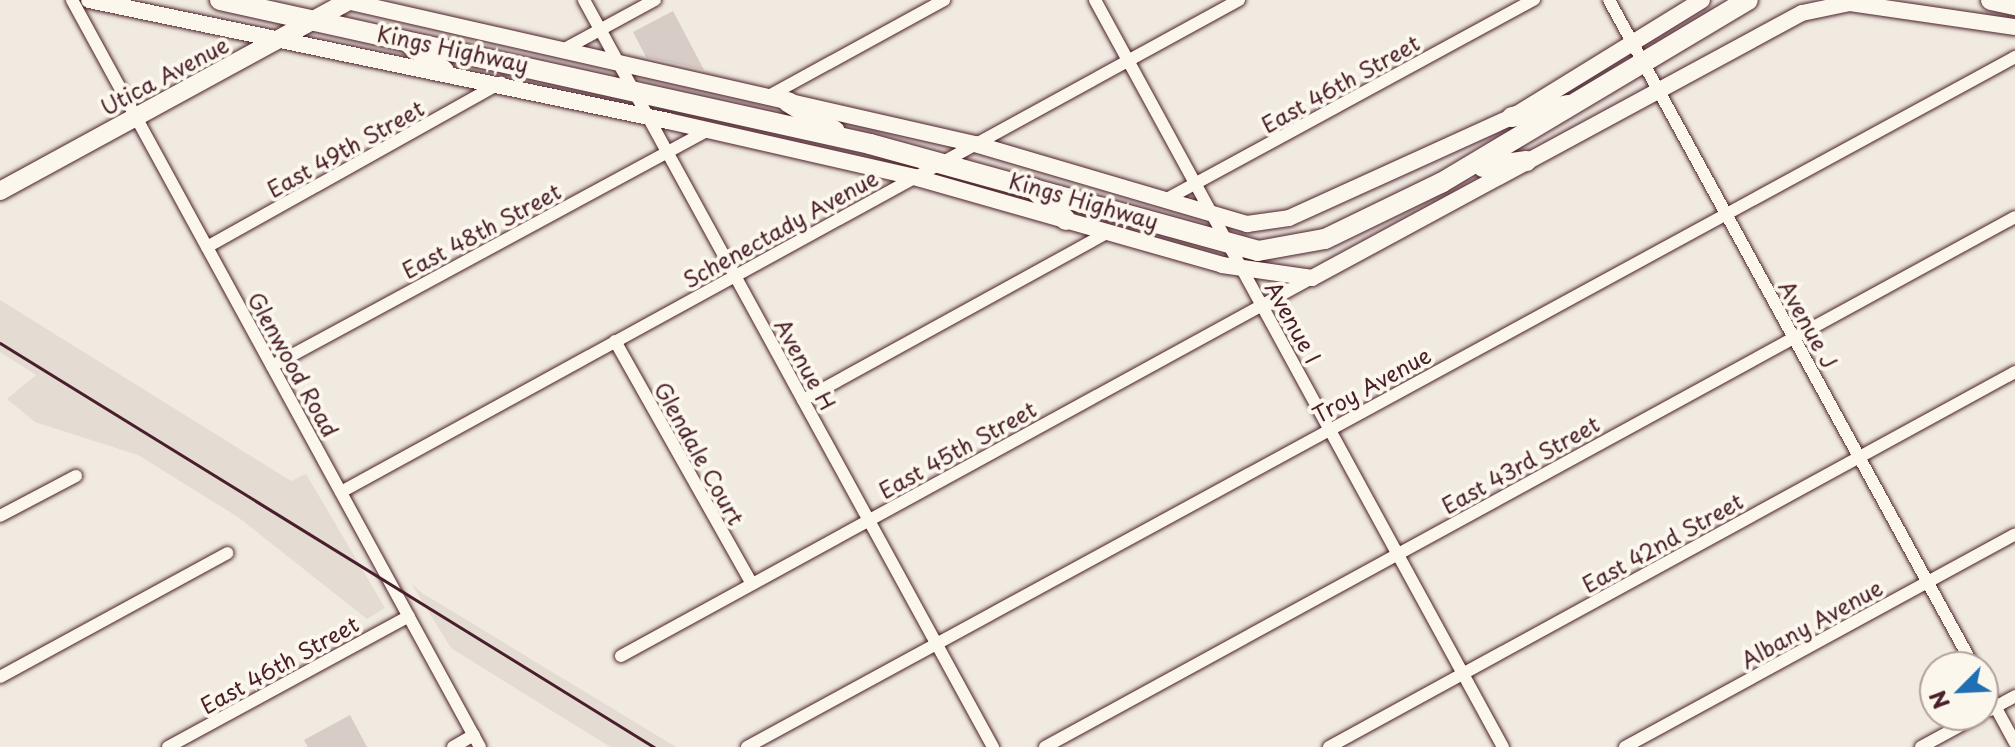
<!DOCTYPE html>
<html>
<head>
<meta charset="utf-8">
<style>
	body { margin:0 }
	#map { position:relative; width:2015px; height:747px; overflow:hidden; background:#f0eae0; font-family:"Playpen Sans",sans-serif }
	div>[style] { position:absolute }
	.built>* { inset:0; background:#e4dbd2 }
	.green>* { inset:0; background:#d8ccc6 }
	.roads { filter:drop-shadow(0 0 2px #4a1f2b) drop-shadow(0 0 2px #4a1f2b) }
	.minor>* { height:12px; margin:-6px; padding:0 6px; transform-origin:6px; border-radius:6px; background:#fbf7ec }
	.tertiary>* { height:16px; margin:-8px; padding:0 8px; transform-origin:8px; border-radius:8px; background:#fbf7ec }
	.secondary>* { height:18px; margin:-9px; padding:0 9px; transform-origin:9px; border-radius:9px; background:#fbf7ec }
	.primary>* { height:20px; margin:-10px; padding:0 10px; transform-origin:10px; border-radius:10px; background:#fbf7ec }
	.rail>* { height:3px; margin:-1.5px; padding:0 1.5px; transform-origin:1.5px; border-radius:1.5px; background:#4a1f2b }
	span { translate:-50% -50%; white-space:nowrap; text-align:center; line-height:1.15; -webkit-text-stroke:8px #fbf7ec; paint-order:stroke }
	.street-label { font-size:22px; color:#4a1f2b }
	.north { position:absolute; left:1919px; top:651px; width:80px; height:80px; box-sizing:border-box; background:#fbf7ec; border:2px solid #b4a19f; border-radius:50%; rotate:246deg; font-size:22px; font-weight:700; line-height:32px; text-align:center; color:#4a1f2b }
	.north::after { content:''; display:block; margin:auto; width:28px; height:36px; background:#1f6fb2; clip-path:polygon(50% 0,100% 100%,50% 72%,0 100%) }
</style>
</head>
<body>
<div id="map">
	<div class="built">
		<i style="clip-path:polygon(0 300px,291px 481px,306px 474px,385px 608px,367px 619px,238px 517px,138px 455px,35px 422px,7px 399px,36px 375px,0 352px)"></i>
		<i style="clip-path:polygon(411px 583px,422px 593px,676px 747px,611px 747px,599px 740px,451px 648px)"></i>
	</div>
	<div class="green">
		<i style="clip-path:polygon(673px 11px,704px 70px,646px 57px,633px 32px)"></i>
		<i style="clip-path:polygon(350px 715px,367px 747px,308px 747px,304px 740px)"></i>
	</div>
	<div class="roads">
		<div class="minor">
			<i style="left:72px;top:0;width:851px;rotate:61.36deg"></i>
			<i style="left:584px;top:0;width:852px;rotate:61.3deg"></i>
			<i style="left:1095px;top:0;width:851px;rotate:61.36deg"></i>
			<i style="left:1609px;top:0;width:760px;rotate:61.31deg"></i>
			<i style="left:561px;top:51px;width:107px;rotate:-28.5deg"></i>
			<i style="left:767px;top:97px;width:202px;rotate:-28.7deg"></i>
			<i style="left:1165px;top:200px;width:420px;rotate:-28.5deg"></i>
			<i style="left:207px;top:247px;width:337px;rotate:-29.2deg"></i>
			<i style="left:615px;top:341px;width:279px;rotate:60.6deg"></i>
			<i style="left:272px;top:366px;width:497px;rotate:-28.4deg"></i>
			<i style="left:803px;top:400px;width:348px;rotate:-28.8deg"></i>
			<i style="left:341px;top:492px;width:1024px;rotate:-28.72deg"></i>
			<i style="left:0;top:516px;width:86px;rotate:-27.8deg"></i>
			<i style="left:621px;top:656px;width:788px;rotate:-28.68deg"></i>
			<i style="left:0;top:677px;width:259px;rotate:-28.6deg"></i>
			<i style="left:1983px;top:684px;width:67px;rotate:61.5deg"></i>
			<i style="left:1990px;top:710px;width:29px;rotate:-29deg"></i>
			<i style="left:168px;top:747px;width:274px;rotate:-28.5deg"></i>
			<i style="left:453px;top:747px;width:24px;rotate:-30deg"></i>
			<i style="left:747px;top:747px;width:1444px;rotate:-28.55deg"></i>
			<i style="left:1045px;top:747px;width:1105px;rotate:-28.65deg"></i>
			<i style="left:1329px;top:747px;width:782px;rotate:-28.66deg"></i>
			<i style="left:1625px;top:747px;width:444px;rotate:-28.6deg"></i>
			<i style="left:1921px;top:747px;width:67px;rotate:-28.5deg"></i>
		</div>
		<div class="tertiary">
			<i style="left:89px;top:0;width:592px;rotate:11.8deg"></i>
			<i style="left:668px;top:121px;width:252px;rotate:12.8deg"></i>
			<i style="left:914px;top:177px;width:320px;rotate:15.9deg"></i>
			<i style="left:1222px;top:265px;width:91px;rotate:8.2deg"></i>
			<i style="left:1312px;top:278px;width:557px;rotate:-28.41deg"></i>
			<i style="left:1802px;top:13px;width:49px;rotate:-11.8deg"></i>
			<i style="left:1850px;top:3px;width:167px;rotate:8.3deg"></i>
			<i style="left:342px;top:0;width:649px;rotate:12.82deg"></i>
			<i style="left:975px;top:144px;width:284px;rotate:16.4deg"></i>
			<i style="left:1247px;top:224px;width:42px;rotate:-8.1deg"></i>
			<i style="left:1289px;top:218px;width:245px;rotate:-24.4deg"></i>
			<i style="left:1512px;top:117px;width:223px;rotate:-31.6deg"></i>
		</div>
		<div class="secondary">
			<i style="left:0;top:191px;width:399px;rotate:-28.6deg"></i>
		</div>
		<div class="primary">
			<i style="left:220px;top:0;width:666px;rotate:12.49deg"></i>
			<i style="left:870px;top:144px;width:402px;rotate:15.4deg"></i>
			<i style="left:1258px;top:251px;width:68px;rotate:-10.2deg"></i>
			<i style="left:1325px;top:239px;width:129px;rotate:-25.8deg"></i>
			<i style="left:1441px;top:183px;width:357px;rotate:-30.8deg"></i>
			<i style="left:1991px;top:0;width:25px;rotate:12deg"></i>
			<i style="left:411px;top:45px;width:42px;rotate:38.2deg"></i>
			<i style="left:788px;top:102px;width:55px;rotate:31.7deg"></i>
			<i style="left:1512px;top:117px;width:57px;rotate:-12.1deg"></i>
			<i style="left:1483px;top:167px;width:44px;rotate:-7.8deg"></i>
			<i style="left:1033px;top:188px;width:46px;rotate:44.1deg"></i>
		</div>
	</div>
	<div class="rail">
		<i style="left:0;top:343px;width:769px;rotate:31.71deg"></i>
	</div>
	<div class="street-label">
		<span style="left:453px;top:48px;rotate:12deg">Kings Highway</span>
		<span style="left:164px;top:75px;rotate:-28deg">Utica Avenue</span>
		<span style="left:1340px;top:83px;rotate:-29deg">East 46th Street</span>
		<span style="left:345px;top:148px;rotate:-29deg">East 49th Street</span>
		<span style="left:1084px;top:200px;rotate:16deg">Kings Highway</span>
		<span style="left:780px;top:228px;rotate:-29deg">Schenectady Avenue</span>
		<span style="left:481px;top:230px;rotate:-28deg">East 48th Street</span>
		<span style="left:1294px;top:322px;rotate:61deg">Avenue I</span>
		<span style="left:1809px;top:324px;rotate:61deg">Avenue J</span>
		<span style="left:294px;top:364px;rotate:61deg">Glenwood Road</span>
		<span style="left:806px;top:364px;rotate:61deg">Avenue H</span>
		<span style="left:1371px;top:384px;rotate:-29deg">Troy Avenue</span>
		<span style="left:957px;top:449px;rotate:-29deg">East 45th Street</span>
		<span style="left:700px;top:453px;rotate:61deg">Glendale Court</span>
		<span style="left:1520px;top:464px;rotate:-29deg">East 43rd Street</span>
		<span style="left:1662px;top:542px;rotate:-29deg">East 42nd Street</span>
		<span style="left:1811px;top:623px;rotate:-29deg">Albany Avenue</span>
		<span style="left:279px;top:664px;rotate:-29deg">East 46th Street</span>
	</div>
	<div class="north">N</div>
</div>
</body>
</html>
